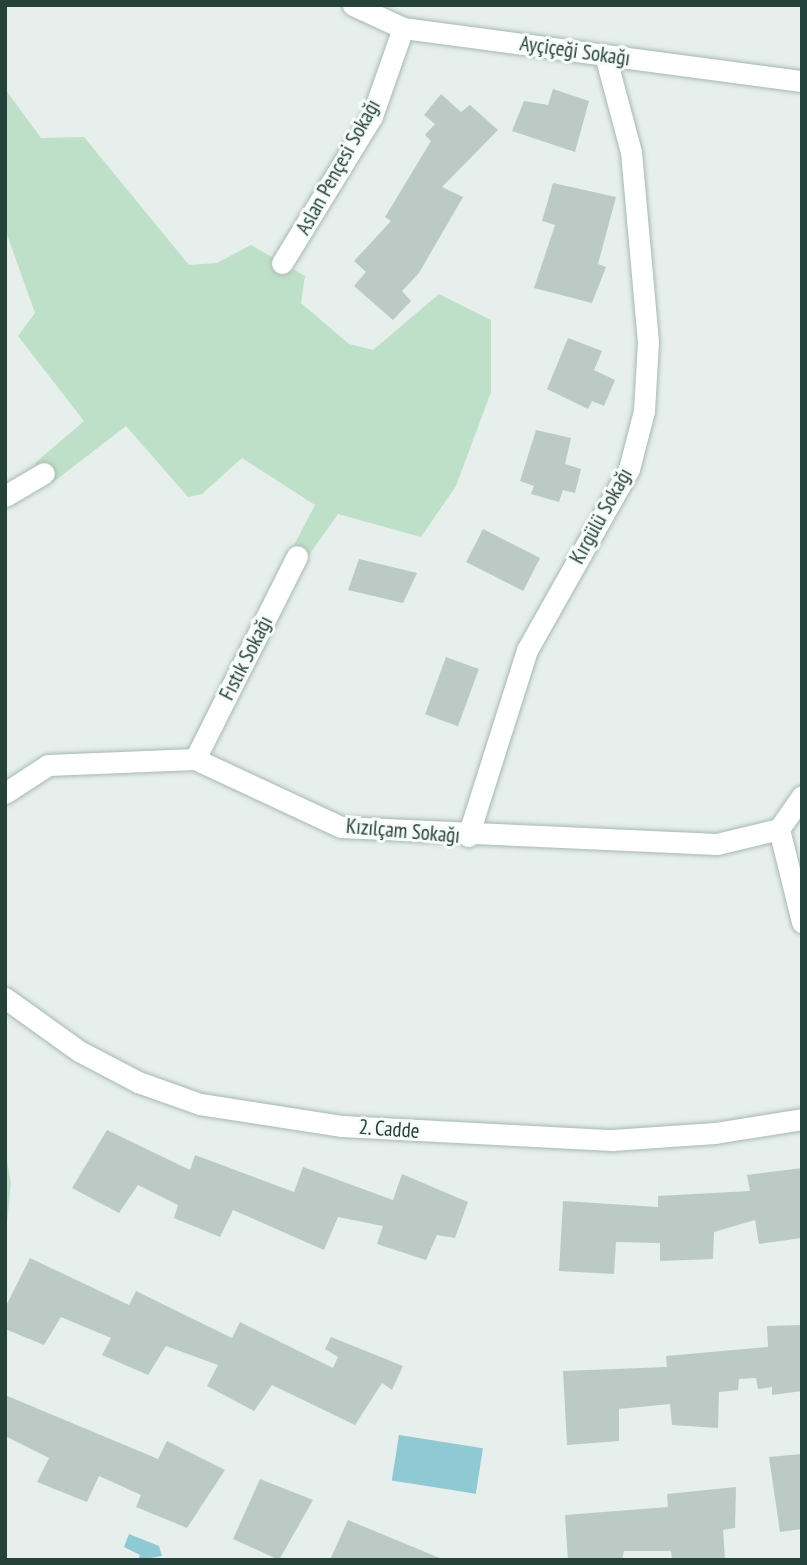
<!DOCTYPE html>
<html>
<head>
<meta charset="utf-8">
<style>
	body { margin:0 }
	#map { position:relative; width:807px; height:1565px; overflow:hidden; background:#e6efeb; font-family:"PT Sans Narrow",sans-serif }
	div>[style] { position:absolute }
	.green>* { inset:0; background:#bfe0c8 }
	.water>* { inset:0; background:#8ec9d4; transform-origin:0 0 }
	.building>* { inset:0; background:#bbcac4; transform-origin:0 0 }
	.roads { filter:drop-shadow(0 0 2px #a8b8b2) drop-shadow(0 0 2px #a8b8b2) }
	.street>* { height:21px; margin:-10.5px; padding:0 10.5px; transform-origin:10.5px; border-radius:10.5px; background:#fff }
	.secondary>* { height:21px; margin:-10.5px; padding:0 10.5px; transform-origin:10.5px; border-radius:10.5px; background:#fff }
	span { translate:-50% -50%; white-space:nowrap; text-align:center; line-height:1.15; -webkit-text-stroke:6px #f7fbf9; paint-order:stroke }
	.street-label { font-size:21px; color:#24423a }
	.frame { position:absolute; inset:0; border:7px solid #24423a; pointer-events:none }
</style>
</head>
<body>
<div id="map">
	<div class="green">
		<i style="clip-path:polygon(5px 89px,41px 138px,84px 137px,189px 265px,217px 263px,251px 245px,305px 276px,301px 303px,349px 344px,373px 350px,439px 294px,491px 320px,491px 392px,456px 486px,421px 537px,338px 514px,304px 562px,291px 551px,315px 505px,242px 458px,202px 494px,188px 497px,126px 426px,52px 483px,35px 463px,84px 421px,18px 336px,35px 313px,5px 229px)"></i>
		<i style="clip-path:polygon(5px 1149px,11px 1183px,5px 1242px)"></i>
	</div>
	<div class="water">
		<i style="left:399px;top:1435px;width:85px;height:46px;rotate:9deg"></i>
		<i style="clip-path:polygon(129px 1534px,159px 1546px,162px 1556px,138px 1560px,140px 1555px,124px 1547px)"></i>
	</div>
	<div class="building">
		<i style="clip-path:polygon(553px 89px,589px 101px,575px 152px,512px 131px,524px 101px,548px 105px)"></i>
		<i style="clip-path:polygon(441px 94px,461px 112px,470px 105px,498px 130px,442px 187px,463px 197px,419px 273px,402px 291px,411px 301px,393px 320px,354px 286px,366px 272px,354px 261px,391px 221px,385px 217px,431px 141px,425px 135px,435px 124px,424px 115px)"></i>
		<i style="clip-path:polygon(553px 183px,616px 197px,598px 264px,606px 267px,592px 303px,534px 288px,555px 225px,542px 221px)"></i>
		<i style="clip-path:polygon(568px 338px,602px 351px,594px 370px,615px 380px,604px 406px,592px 401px,588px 409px,547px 389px)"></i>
		<i style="clip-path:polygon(536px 430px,571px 438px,565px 464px,581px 469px,575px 493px,563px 490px,559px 502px,531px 494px,534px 486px,520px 481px)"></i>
		<i style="left:483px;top:529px;width:64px;height:37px;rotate:27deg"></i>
		<i style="clip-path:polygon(359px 559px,417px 573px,403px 603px,348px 590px)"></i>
		<i style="left:446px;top:657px;width:35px;height:61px;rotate:20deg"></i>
		<i style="clip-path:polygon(107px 1130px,190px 1170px,195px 1155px,294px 1192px,303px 1167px,393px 1200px,402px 1174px,468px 1202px,455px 1238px,437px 1235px,426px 1260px,377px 1244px,383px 1226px,338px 1217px,324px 1250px,233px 1210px,220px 1237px,174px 1218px,178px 1205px,138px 1185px,119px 1213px,72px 1188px)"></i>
		<i style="clip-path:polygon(802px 1168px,802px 1238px,759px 1244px,755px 1220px,714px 1232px,713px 1259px,660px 1261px,660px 1243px,616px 1242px,614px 1274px,559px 1271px,563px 1201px,658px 1207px,658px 1196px,750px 1191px,747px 1175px)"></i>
		<i style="clip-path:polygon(30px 1258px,129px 1305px,136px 1291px,232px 1338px,240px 1322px,333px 1368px,338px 1357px,325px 1349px,331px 1337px,403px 1366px,392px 1390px,382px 1383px,355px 1425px,272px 1385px,254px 1411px,207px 1386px,218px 1365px,166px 1346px,148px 1375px,102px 1355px,111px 1338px,61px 1317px,44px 1345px,5px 1329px,5px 1308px)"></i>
		<i style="clip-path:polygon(802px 1325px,802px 1391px,772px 1395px,772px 1387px,758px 1389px,756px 1378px,739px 1379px,738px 1390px,719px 1392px,718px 1428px,672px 1425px,670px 1404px,619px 1409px,619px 1441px,567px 1445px,563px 1371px,667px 1367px,666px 1356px,768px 1347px,767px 1326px)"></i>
		<i style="clip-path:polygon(5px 1395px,158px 1459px,167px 1441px,225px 1470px,187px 1528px,136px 1507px,141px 1495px,99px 1476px,87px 1502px,37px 1482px,49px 1458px,5px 1436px)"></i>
		<i style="clip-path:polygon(802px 1454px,802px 1529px,780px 1532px,769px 1457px)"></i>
		<i style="clip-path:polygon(260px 1479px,313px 1500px,279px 1560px,233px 1539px)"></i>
		<i style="clip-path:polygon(736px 1487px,735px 1528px,723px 1530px,725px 1560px,672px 1560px,671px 1551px,624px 1551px,622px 1560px,568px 1560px,565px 1515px,668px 1507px,667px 1494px)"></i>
		<i style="clip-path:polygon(348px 1520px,442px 1559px,442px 1560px,330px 1560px)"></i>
	</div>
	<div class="roads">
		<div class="street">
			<i style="left:353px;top:5px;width:55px;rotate:24.7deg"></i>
			<i style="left:403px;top:28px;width:403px;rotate:7.6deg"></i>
			<i style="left:282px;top:263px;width:172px;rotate:-58.5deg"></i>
			<i style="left:372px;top:116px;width:93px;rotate:-70.6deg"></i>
			<i style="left:5px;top:496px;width:45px;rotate:-30.5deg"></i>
			<i style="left:195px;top:759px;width:227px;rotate:-63.3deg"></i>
			<i style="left:5px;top:793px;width:51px;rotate:-33.1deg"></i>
			<i style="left:48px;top:765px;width:147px;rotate:-2.3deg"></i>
			<i style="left:195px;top:759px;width:161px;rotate:25deg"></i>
			<i style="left:341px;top:827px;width:376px;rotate:2.6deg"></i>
			<i style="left:717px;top:844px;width:64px;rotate:-13.6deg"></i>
			<i style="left:802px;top:796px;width:40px;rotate:124.9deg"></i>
			<i style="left:779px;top:829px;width:96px;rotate:76.1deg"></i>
			<i style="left:468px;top:836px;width:195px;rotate:-72.4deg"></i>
			<i style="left:527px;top:650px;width:208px;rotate:-60.6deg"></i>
			<i style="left:629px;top:469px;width:60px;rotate:-75.5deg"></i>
			<i style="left:644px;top:411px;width:69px;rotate:-86.7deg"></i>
			<i style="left:648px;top:342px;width:191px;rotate:-95.1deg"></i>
			<i style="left:631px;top:152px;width:100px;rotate:-105deg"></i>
		</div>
		<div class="secondary">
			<i style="left:5px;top:998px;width:91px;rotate:35.6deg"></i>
			<i style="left:79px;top:1051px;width:67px;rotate:27.7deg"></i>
			<i style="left:138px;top:1082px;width:66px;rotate:19.5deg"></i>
			<i style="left:200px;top:1104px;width:144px;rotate:8.8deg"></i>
			<i style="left:342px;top:1126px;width:270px;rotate:3deg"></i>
			<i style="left:612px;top:1140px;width:103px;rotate:-3.9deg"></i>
			<i style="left:715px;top:1133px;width:88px;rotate:-9.1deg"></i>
		</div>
	</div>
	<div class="street-label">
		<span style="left:575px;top:51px;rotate:8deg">Ayçiçeği Sokağı</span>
		<span style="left:338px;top:167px;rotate:-61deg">Aslan Pençesi Sokağı</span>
		<span style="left:601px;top:516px;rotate:-61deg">Kırgülü Sokağı</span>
		<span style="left:246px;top:658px;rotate:-63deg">Fıstık Sokağı</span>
		<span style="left:403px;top:831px;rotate:5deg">Kızılçam Sokağı</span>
		<span style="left:389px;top:1129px;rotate:4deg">2. Cadde</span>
	</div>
	<div class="frame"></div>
</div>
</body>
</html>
